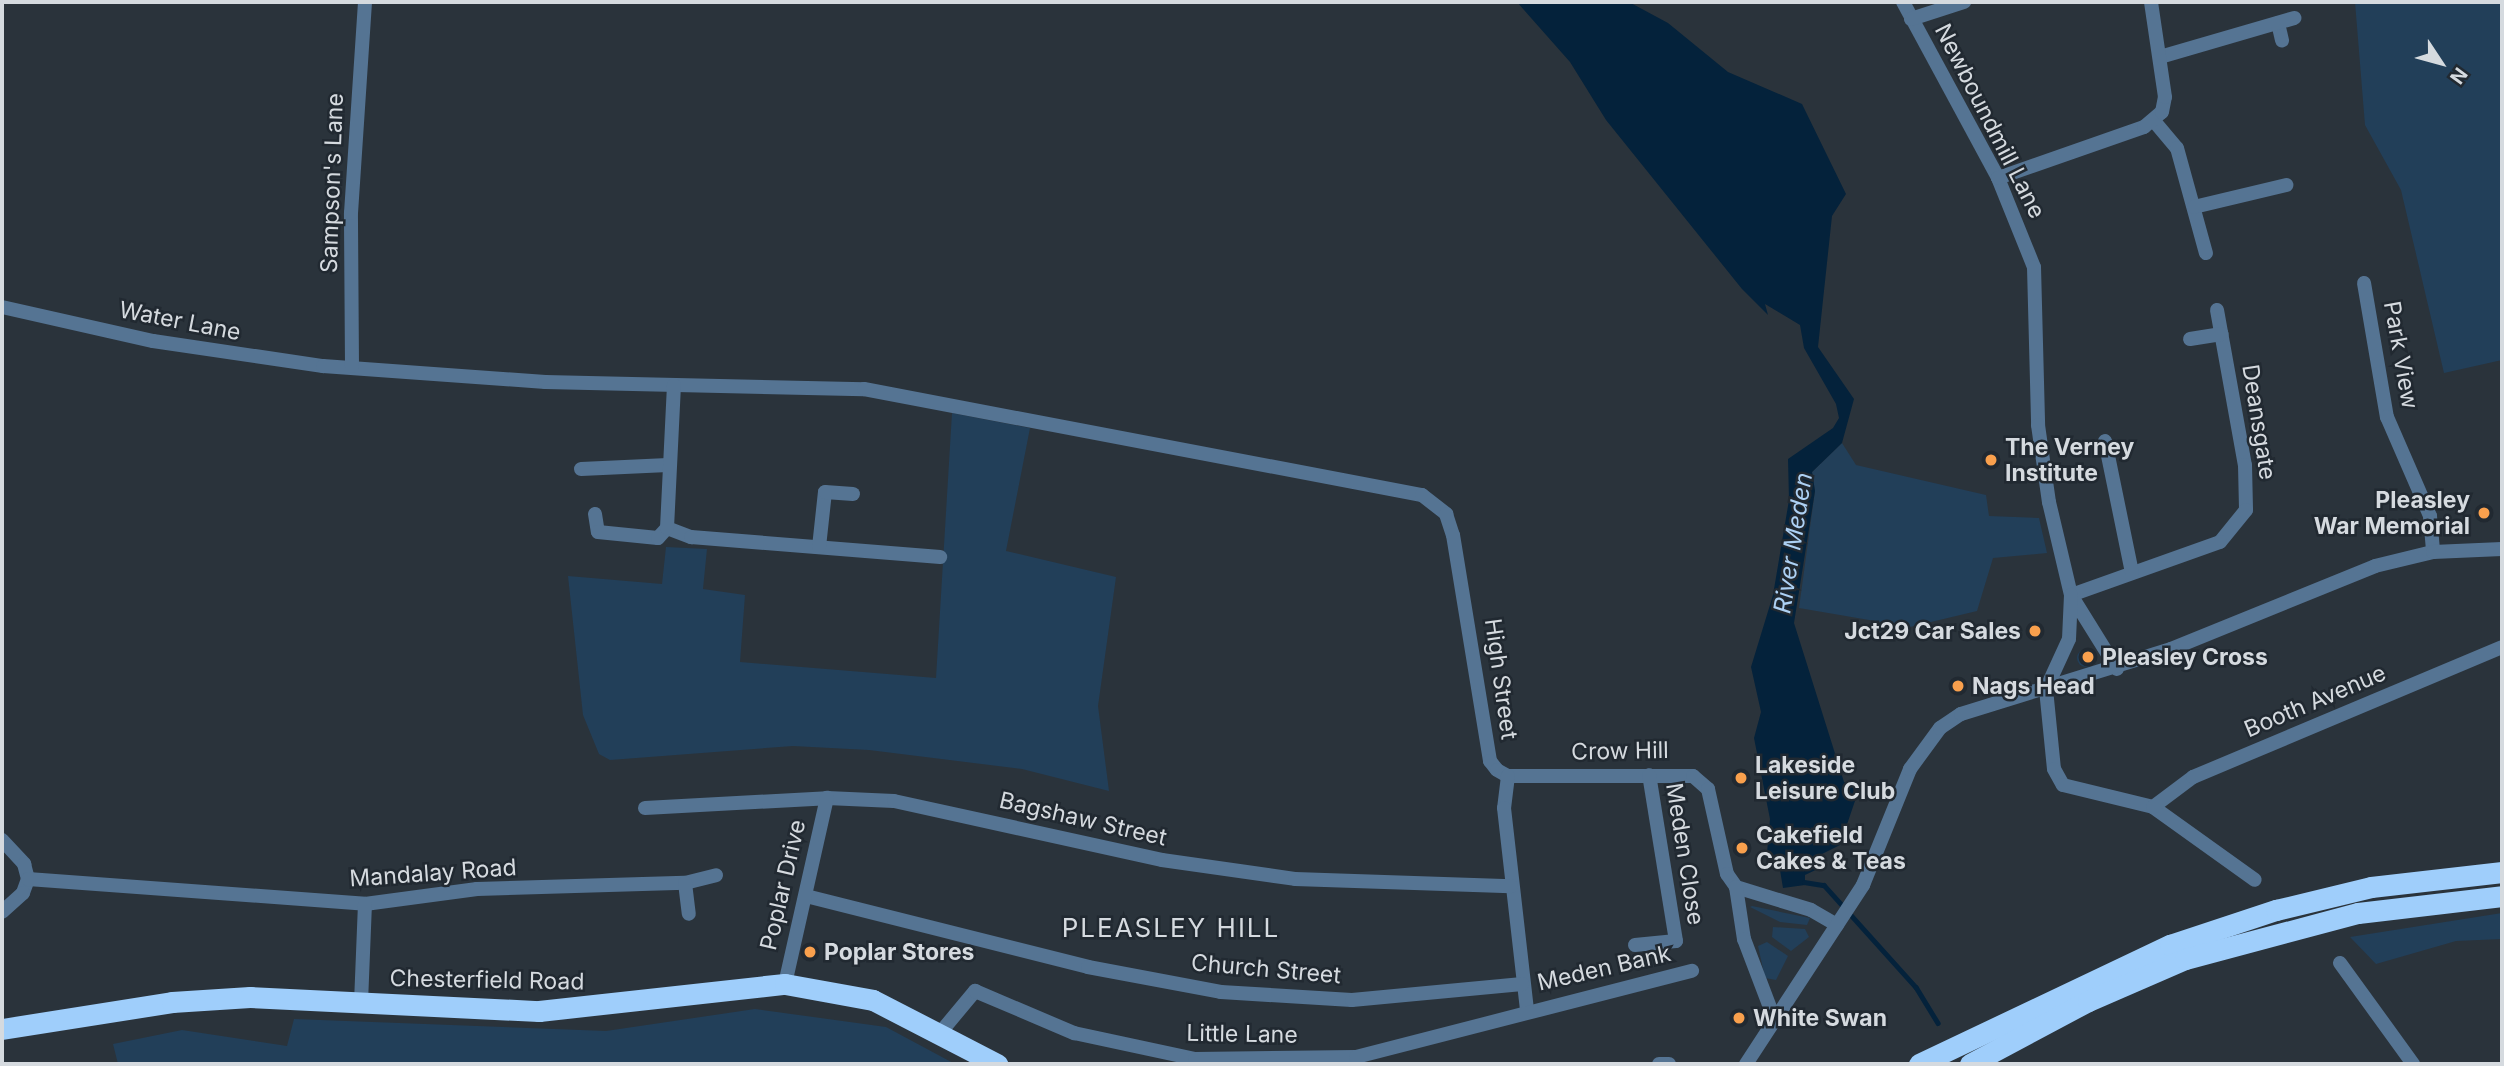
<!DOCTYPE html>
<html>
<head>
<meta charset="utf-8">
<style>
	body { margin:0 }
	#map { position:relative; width:2504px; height:1066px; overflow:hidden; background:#2a333b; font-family:Inter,sans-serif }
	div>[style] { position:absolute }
	.green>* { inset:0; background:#223f59 }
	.round { border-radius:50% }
	.water>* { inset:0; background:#04223b }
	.stream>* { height:4.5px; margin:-2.25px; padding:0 2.25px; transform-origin:2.25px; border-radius:2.25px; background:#04223b }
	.minor>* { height:14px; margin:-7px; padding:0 7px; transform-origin:7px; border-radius:7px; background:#557493 }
	.highway>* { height:21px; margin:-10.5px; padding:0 10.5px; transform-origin:10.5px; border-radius:10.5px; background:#9fcefb }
	.dots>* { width:19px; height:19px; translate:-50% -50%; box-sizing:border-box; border:4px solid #212931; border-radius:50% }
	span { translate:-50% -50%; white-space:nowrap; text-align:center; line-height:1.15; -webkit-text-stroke:5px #212931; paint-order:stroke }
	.street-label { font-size:23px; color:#d5dadf }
	.poi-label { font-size:23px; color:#d5dadf; font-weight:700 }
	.left { translate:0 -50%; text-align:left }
	.right { translate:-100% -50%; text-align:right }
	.water-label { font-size:24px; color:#add1f4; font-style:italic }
	.quarter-label { font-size:26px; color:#d5dadf; letter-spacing:2px }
	.frame { position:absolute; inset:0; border:4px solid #d5dadf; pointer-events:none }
	.north { position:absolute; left:2406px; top:28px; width:70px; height:70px; -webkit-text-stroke:5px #212931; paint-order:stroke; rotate:126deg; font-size:19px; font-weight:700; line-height:28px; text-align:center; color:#d5dadf }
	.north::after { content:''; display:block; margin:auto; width:24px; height:32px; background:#d5dadf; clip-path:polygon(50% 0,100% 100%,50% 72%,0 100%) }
</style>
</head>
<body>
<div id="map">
	<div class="green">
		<i style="clip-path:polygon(2355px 2px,2502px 2px,2502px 360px,2444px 373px,2401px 190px,2365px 125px)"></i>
		<i style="clip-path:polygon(952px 413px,1030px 428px,1006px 551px,1116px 577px,1098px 706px,1109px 791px,1022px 769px,869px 750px,793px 746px,610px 760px,599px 754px,583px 715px,568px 576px,662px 584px,666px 547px,707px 549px,703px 589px,745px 595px,740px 662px,936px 678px)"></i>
		<i style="clip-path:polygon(1842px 443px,1856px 465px,1986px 495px,1989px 516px,2039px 518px,2047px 553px,1993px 558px,1977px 611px,1910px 627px,1799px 608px,1815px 491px,1812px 472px)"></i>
		<i class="round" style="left:2077px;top:649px;width:18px;height:18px"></i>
		<i style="clip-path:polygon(1750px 907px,1752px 906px,1810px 918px,1807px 925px,1780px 922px)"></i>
		<i style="clip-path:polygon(2502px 913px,2502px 939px,2456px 941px,2376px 964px,2350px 937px)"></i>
		<i style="clip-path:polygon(1773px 927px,1805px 929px,1809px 937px,1791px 951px,1772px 937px)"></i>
		<i style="clip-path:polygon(1767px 942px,1788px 956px,1776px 980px,1765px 978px,1758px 946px)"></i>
		<i style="clip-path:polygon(755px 1009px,886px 1027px,955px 1064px,118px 1064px,113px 1044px,182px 1030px,287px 1046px,294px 1019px,606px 1031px)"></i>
	</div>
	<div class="water">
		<i style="clip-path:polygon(1517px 2px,1629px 2px,1668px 23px,1728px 72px,1802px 104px,1846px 194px,1832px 216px,1818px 347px,1854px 399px,1842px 443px,1812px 472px,1815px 491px,1794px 623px,1844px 782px,1851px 782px,1857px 795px,1840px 845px,1820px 855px,1824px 866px,1805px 875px,1805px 885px,1783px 888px,1780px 870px,1767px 853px,1770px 819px,1754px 738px,1761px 712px,1751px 667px,1773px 595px,1789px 500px,1788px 459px,1833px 428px,1839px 418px,1836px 404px,1804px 348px,1800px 325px,1765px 304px,1768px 315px,1742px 289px,1606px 120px,1570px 62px)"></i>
	</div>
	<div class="stream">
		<i style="left:1804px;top:882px;width:20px;rotate:9deg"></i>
		<i style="left:1824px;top:885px;width:137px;rotate:48deg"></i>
		<i style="left:1916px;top:987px;width:42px;rotate:58.6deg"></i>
	</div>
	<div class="minor">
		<i style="left:1903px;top:2px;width:200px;rotate:61.6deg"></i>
		<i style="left:1998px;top:178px;width:96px;rotate:68deg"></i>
		<i style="left:2034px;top:267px;width:158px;rotate:88.5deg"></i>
		<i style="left:2038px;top:425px;width:78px;rotate:81.9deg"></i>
		<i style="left:2049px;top:502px;width:96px;rotate:76.7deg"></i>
		<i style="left:2071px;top:595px;width:87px;rotate:58.1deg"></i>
		<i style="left:1911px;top:19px;width:56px;rotate:-17.8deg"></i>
		<i style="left:2278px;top:23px;width:18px;rotate:77deg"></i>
		<i style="left:2160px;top:57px;width:140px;rotate:-16.2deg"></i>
		<i style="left:2154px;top:121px;width:35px;rotate:50deg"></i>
		<i style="left:2177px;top:148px;width:109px;rotate:74.6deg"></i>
		<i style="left:1998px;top:178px;width:155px;rotate:-19.3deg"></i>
		<i style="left:2144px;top:127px;width:23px;rotate:-40deg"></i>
		<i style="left:2162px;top:112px;width:15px;rotate:-79deg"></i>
		<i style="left:2165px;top:97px;width:96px;rotate:-98.4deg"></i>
		<i style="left:2194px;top:207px;width:95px;rotate:-13.4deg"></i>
		<i style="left:2364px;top:283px;width:136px;rotate:80.3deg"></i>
		<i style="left:2387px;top:417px;width:108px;rotate:66.5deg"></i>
		<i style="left:2430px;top:516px;width:36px;rotate:85deg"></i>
		<i style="left:2px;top:307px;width:155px;rotate:12.7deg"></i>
		<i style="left:153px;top:341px;width:172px;rotate:8.4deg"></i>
		<i style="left:323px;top:366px;width:223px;rotate:4.1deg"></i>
		<i style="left:545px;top:382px;width:319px;rotate:1.3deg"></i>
		<i style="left:864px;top:389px;width:568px;rotate:10.76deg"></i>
		<i style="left:1422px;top:495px;width:31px;rotate:38deg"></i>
		<i style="left:1446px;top:514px;width:22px;rotate:72deg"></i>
		<i style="left:1453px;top:535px;width:229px;rotate:80.7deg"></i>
		<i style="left:1490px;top:761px;width:11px;rotate:52deg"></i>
		<i style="left:1497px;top:770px;width:13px;rotate:29deg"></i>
		<i style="left:1508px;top:776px;width:185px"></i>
		<i style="left:1693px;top:776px;width:20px;rotate:41deg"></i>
		<i style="left:1708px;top:789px;width:87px;rotate:77.4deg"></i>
		<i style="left:1727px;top:874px;width:16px;rotate:55deg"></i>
		<i style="left:1736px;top:887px;width:78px;rotate:17deg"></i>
		<i style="left:1811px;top:910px;width:30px;rotate:30deg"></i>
		<i style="left:2217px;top:310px;width:158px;rotate:79.8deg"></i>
		<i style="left:2245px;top:465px;width:45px;rotate:88.7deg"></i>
		<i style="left:2246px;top:510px;width:41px;rotate:129.1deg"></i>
		<i style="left:2220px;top:542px;width:158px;rotate:160.4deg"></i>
		<i style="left:2071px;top:595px;width:44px;rotate:92.6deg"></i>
		<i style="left:2069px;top:639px;width:55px;rotate:114.7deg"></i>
		<i style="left:2046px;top:689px;width:80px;rotate:84.3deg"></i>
		<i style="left:2054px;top:769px;width:18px;rotate:61deg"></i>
		<i style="left:2063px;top:785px;width:93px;rotate:13.7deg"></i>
		<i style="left:2153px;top:807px;width:125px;rotate:35.6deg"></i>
		<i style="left:2190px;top:339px;width:32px;rotate:-9deg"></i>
		<i style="left:352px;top:366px;width:153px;rotate:-90.4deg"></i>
		<i style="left:351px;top:213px;width:211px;rotate:-86.2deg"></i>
		<i style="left:2105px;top:441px;width:134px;rotate:78.4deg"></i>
		<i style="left:581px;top:469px;width:87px;rotate:-2.6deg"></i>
		<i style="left:595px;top:514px;width:18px;rotate:81deg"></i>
		<i style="left:598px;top:532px;width:60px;rotate:5.7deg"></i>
		<i style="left:658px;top:538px;width:13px;rotate:-48deg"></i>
		<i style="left:667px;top:528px;width:26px;rotate:21deg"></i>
		<i style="left:691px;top:537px;width:250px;rotate:4.6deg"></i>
		<i style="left:667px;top:528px;width:143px;rotate:-87.2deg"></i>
		<i style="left:819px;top:547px;width:55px;rotate:-83.8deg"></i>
		<i style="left:825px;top:492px;width:28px;rotate:4deg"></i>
		<i style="left:1508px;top:776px;width:32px;rotate:97deg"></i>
		<i style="left:1504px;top:808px;width:203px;rotate:83.5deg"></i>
		<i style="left:2153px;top:807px;width:50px;rotate:-36.9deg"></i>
		<i style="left:2193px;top:777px;width:335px;rotate:-22.8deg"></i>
		<i style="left:645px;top:808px;width:182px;rotate:-3.1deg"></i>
		<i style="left:827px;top:798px;width:67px;rotate:2.6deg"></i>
		<i style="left:894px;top:801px;width:274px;rotate:12.4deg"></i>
		<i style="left:1162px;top:860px;width:134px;rotate:8.1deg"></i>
		<i style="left:1295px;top:879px;width:216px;rotate:1.9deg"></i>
		<i style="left:2px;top:840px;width:33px;rotate:47deg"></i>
		<i style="left:24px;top:864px;width:16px;rotate:75deg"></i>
		<i style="left:28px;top:879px;width:15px;rotate:110deg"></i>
		<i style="left:23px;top:893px;width:28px;rotate:138deg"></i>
		<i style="left:28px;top:879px;width:338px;rotate:4.2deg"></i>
		<i style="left:365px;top:904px;width:113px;rotate:-7.6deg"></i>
		<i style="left:477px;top:889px;width:208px;rotate:-1.7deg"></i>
		<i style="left:685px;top:883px;width:32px;rotate:-14deg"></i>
		<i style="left:685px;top:883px;width:31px;rotate:83deg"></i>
		<i style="left:1736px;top:887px;width:53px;rotate:81.3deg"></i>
		<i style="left:1744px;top:939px;width:85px;rotate:69.2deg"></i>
		<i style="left:806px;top:896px;width:291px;rotate:14.1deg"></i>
		<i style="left:1088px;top:967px;width:135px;rotate:10.6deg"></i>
		<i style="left:1221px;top:992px;width:131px;rotate:3.5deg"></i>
		<i style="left:1352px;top:1000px;width:171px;rotate:-5.4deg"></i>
		<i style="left:1635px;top:945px;width:41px;rotate:-5.6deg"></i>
		<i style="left:1676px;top:941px;width:168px;rotate:-99.2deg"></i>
		<i style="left:2340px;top:963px;width:125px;rotate:54.1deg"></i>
		<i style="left:785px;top:984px;width:191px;rotate:-77.3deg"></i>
		<i style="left:361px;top:1003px;width:99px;rotate:-87.7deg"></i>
		<i style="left:940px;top:1033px;width:55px;rotate:-50.2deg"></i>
		<i style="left:975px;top:991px;width:108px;rotate:23deg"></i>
		<i style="left:1074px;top:1033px;width:124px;rotate:12.1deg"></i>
		<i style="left:1195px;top:1059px;width:161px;rotate:-0.7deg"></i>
		<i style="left:1356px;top:1057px;width:347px;rotate:-14.4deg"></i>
		<i style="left:1659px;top:1064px;width:10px"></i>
		<i style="left:1746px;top:1064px;width:214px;rotate:-56.8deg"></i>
		<i style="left:1863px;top:885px;width:125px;rotate:-67.9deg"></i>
		<i style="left:1910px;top:769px;width:51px;rotate:-53.8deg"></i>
		<i style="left:1940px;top:728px;width:25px;rotate:-34deg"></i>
		<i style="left:1961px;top:714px;width:220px;rotate:-17.2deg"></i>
		<i style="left:2171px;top:649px;width:220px;rotate:-22.1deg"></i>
		<i style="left:2375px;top:566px;width:60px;rotate:-13.6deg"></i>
		<i style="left:2433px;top:552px;width:69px;rotate:-2.5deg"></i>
	</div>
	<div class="highway">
		<i style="left:2px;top:1029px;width:172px;rotate:-9deg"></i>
		<i style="left:172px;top:1002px;width:78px;rotate:-3.7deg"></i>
		<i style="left:250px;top:997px;width:289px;rotate:2.8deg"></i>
		<i style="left:539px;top:1011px;width:247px;rotate:-6.3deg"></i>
		<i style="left:785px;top:984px;width:89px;rotate:10.3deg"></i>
		<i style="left:873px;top:1000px;width:140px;rotate:27.3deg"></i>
		<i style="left:1919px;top:1064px;width:278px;rotate:-25.4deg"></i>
		<i style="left:2170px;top:945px;width:112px;rotate:-18.3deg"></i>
		<i style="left:2276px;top:910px;width:98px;rotate:-13.6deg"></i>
		<i style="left:2371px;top:887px;width:132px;rotate:-6.5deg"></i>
		<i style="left:1970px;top:1064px;width:134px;rotate:-28.1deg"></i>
		<i style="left:2088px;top:1001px;width:106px;rotate:-23.4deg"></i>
		<i style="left:2185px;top:959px;width:179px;rotate:-14.9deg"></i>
		<i style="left:2358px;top:913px;width:145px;rotate:-6.7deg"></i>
	</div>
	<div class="dots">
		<i style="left:1991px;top:460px;background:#f9a04d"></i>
		<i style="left:2484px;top:513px;background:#f9a04d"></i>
		<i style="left:2035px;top:631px;background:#f9a04d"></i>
		<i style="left:2088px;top:657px;background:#f9a04d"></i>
		<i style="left:1958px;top:686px;background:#f9a04d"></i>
		<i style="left:1741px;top:778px;background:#f9a04d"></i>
		<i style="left:1742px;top:848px;background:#f9a04d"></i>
		<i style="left:810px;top:952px;background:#f9a04d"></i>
		<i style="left:1739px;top:1018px;background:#f9a04d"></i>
	</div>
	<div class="street-label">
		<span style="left:1990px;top:121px;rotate:63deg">Newboundmill Lane</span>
		<span style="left:332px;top:183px;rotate:-88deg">Sampson's Lane</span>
		<span style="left:180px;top:321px;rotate:11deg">Water Lane</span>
		<span style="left:2401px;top:355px;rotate:80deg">Park View</span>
		<span style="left:2259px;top:422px;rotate:81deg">Deansgate</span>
		<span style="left:1501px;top:679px;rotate:82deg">High Street</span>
		<span style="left:2315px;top:701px;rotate:-23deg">Booth Avenue</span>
		<span style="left:1620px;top:751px;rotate:-1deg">Crow Hill</span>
		<span style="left:1083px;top:819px;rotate:13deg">Bagshaw Street</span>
		<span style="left:1685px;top:854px;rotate:81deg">Meden Close</span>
		<span style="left:433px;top:873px;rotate:-4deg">Mandalay Road</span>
		<span style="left:783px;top:885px;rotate:-77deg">Poplar Drive</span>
		<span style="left:1604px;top:968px;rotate:-13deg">Meden Bank</span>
		<span style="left:1266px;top:969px;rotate:5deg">Church Street</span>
		<span style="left:487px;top:980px;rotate:1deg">Chesterfield Road</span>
		<span style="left:1242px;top:1034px;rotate:1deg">Little Lane</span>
	</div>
	<div class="poi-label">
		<span class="left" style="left:2005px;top:460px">The Verney<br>Institute</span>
		<span class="right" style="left:2470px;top:513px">Pleasley<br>War Memorial</span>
		<span class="right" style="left:2021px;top:631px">Jct29 Car Sales</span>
		<span class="left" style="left:2102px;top:657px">Pleasley Cross</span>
		<span class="left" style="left:1972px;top:686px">Nags Head</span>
		<span class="left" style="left:1755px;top:778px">Lakeside<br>Leisure Club</span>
		<span class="left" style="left:1756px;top:848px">Cakefield<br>Cakes &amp; Teas</span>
		<span class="left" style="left:824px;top:952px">Poplar Stores</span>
		<span class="left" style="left:1753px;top:1018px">White Swan</span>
	</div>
	<div class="water-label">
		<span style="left:1793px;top:543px;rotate:-81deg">River Meden</span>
	</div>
	<div class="quarter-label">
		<span style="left:1171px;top:928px">PLEASLEY HILL</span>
	</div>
	<div class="frame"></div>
	<div class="north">N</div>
</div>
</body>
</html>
